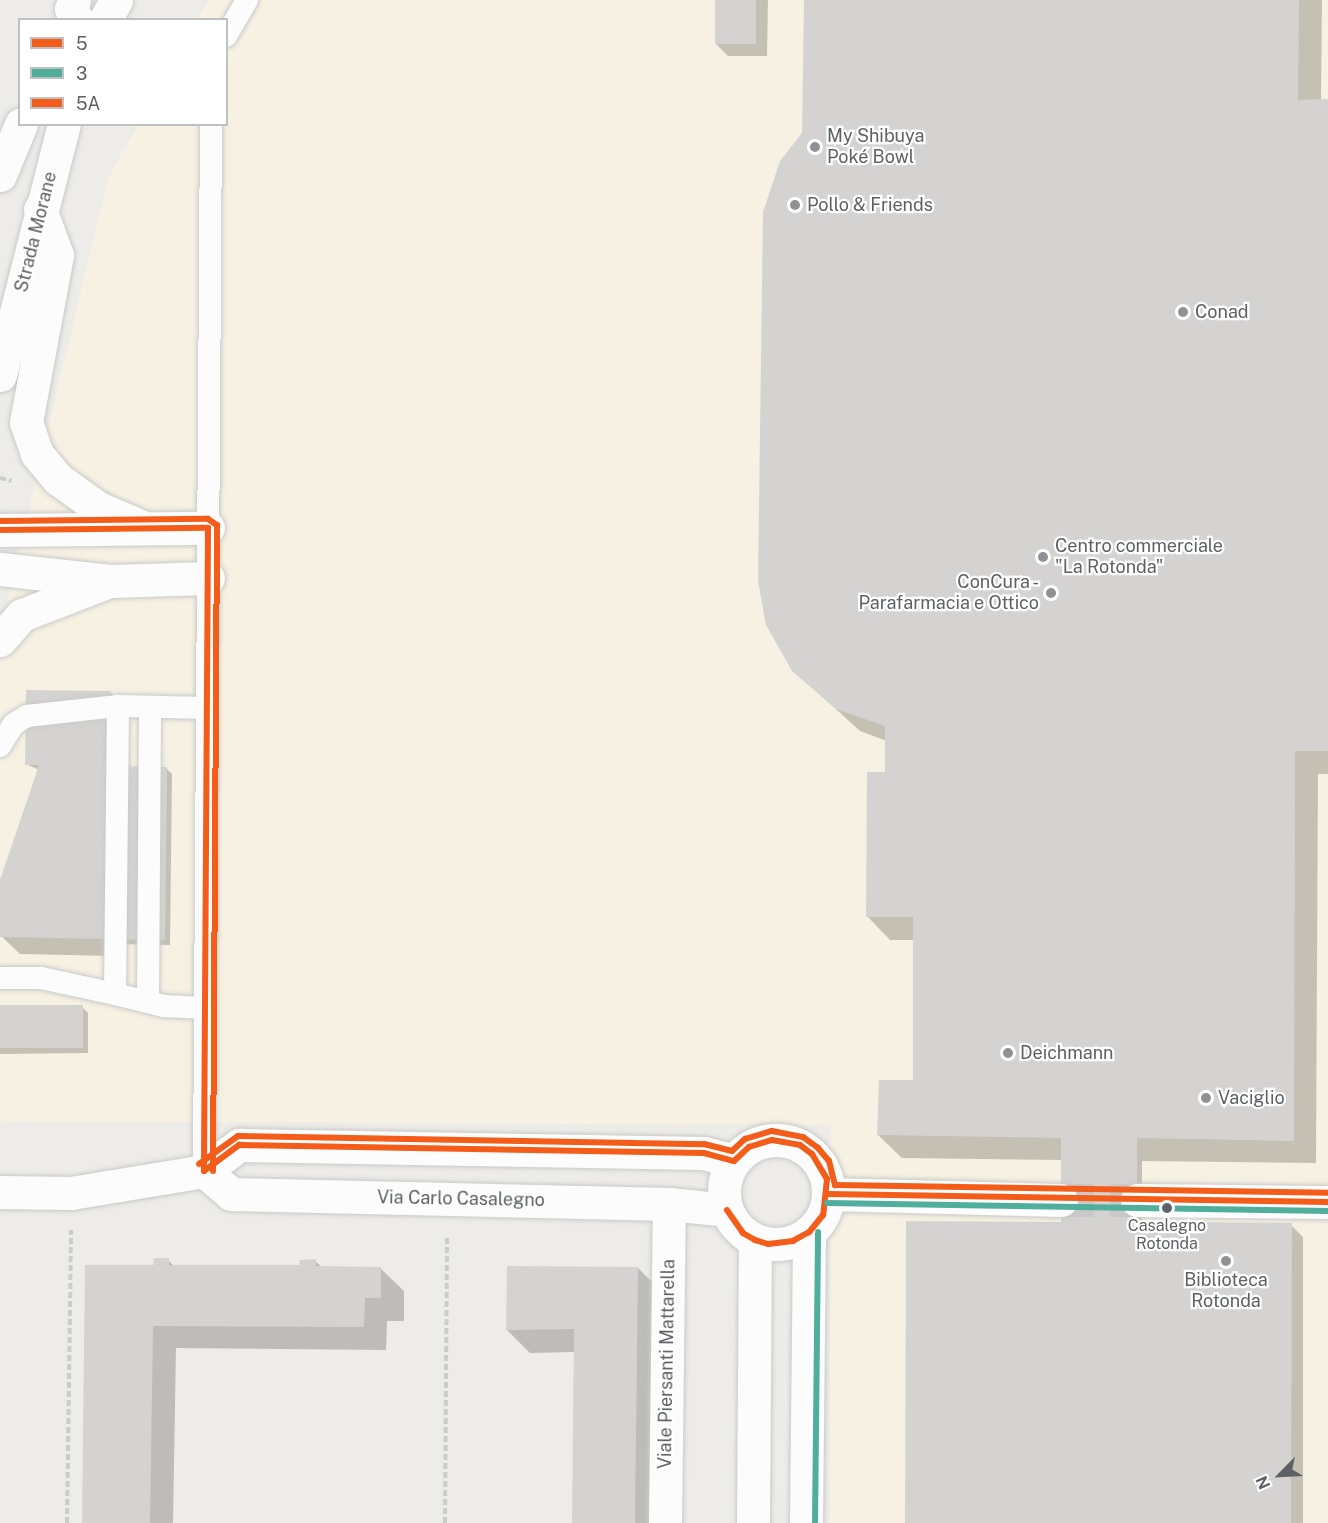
<!DOCTYPE html>
<html>
<head>
<meta charset="utf-8">
<style>
	body { margin:0 }
	#map { position:relative; width:1328px; height:1523px; overflow:hidden; background:#edece8; font-family:"Public Sans",sans-serif }
	div>[style] { position:absolute }
	.commercial>* { inset:0; background:#f6f1e2 }
	.shadow>* { inset:0; background:#0003 }
	.building>* { inset:0; background:#d4d3d1; transform-origin:0 0 }
	.minor-tunnel>* { height:33px; margin-top:-16.5px; transform-origin:0; background:repeating-linear-gradient(90deg,#c9c9c8 0 33px,transparent 0 49px) }
	.path>* { height:4px; margin-top:-2px; transform-origin:0; background:repeating-linear-gradient(90deg,#c9cecb 0 6px,transparent 0 9px) }
	.roads { filter:drop-shadow(0 0 2px #c9caca) drop-shadow(0 0 2px #c9caca) }
	.service>* { height:22px; margin:-11px; padding:0 11px; transform-origin:11px; border-radius:11px; background:#fcfcfc }
	.minor>* { height:33px; margin:-16.5px; padding:0 16.5px; transform-origin:16.5px; border-radius:16.5px; background:#fcfcfc }
	.minor>.ring { margin:-16.5px; padding:0; box-sizing:content-box; background:none; border:33px solid #fcfcfc; border-radius:50% }
	.tertiary>* { height:33px; margin:-16.5px; padding:0 16.5px; transform-origin:16.5px; border-radius:16.5px; background:#fcfcfc }
	.bus-1>* { height:6px; margin:-3px; padding:0 3px; transform-origin:3px; border-radius:3px; background:#f35c19 }
	.bus-2>* { height:6px; margin:-3px; padding:0 3px; transform-origin:3px; border-radius:3px; background:#4faf9c }
	.bus-3>* { height:6px; margin:-3px; padding:0 3px; transform-origin:3px; border-radius:3px; background:#f35c19 }
	.dots>* { width:16px; height:16px; translate:-50% -50%; box-sizing:border-box; border:3px solid #fff; border-radius:50% }
	span { translate:-50% -50%; white-space:nowrap; text-align:center; line-height:1.15; -webkit-text-stroke:4.5px #fff; paint-order:stroke }
	.bus-label { font-size:16px; color:#5d6166 }
	.poi-label { font-size:18px; color:#5d6166 }
	.left { translate:0 -50%; text-align:left }
	.right { translate:-100% -50%; text-align:right }
	.street-label { font-size:18px; color:#5d6166 }
	.legend { position:absolute; left:18px; top:18px; width:210px; height:108px; box-sizing:border-box; background:#fff; border:2px solid #bec0c2; margin:0; padding:8px 10px; list-style:none; font-size:18px; color:#5d6166 }
	.legend li { display:flex; align-items:center; gap:12px; height:30px }
	.legend b { width:30px; border:2px solid #bec0c2 }
	.north { position:absolute; left:1250px; top:1445px; width:60px; height:60px; -webkit-text-stroke:4px #fff; paint-order:stroke; rotate:246deg; font-size:16px; font-weight:700; line-height:24px; text-align:center; color:#5d6166 }
	.north::after { content:''; display:block; margin:auto; width:21px; height:27px; background:#5d6166; clip-path:polygon(50% 0,100% 100%,50% 72%,0 100%) }
</style>
</head>
<body>
<div id="map">
	<div class="commercial">
		<i style="clip-path:polygon(209px 0,1328px 0,1328px 1523px,829px 1523px,831px 1125px,0 1121px,0 630px,108px 178px,138px 125px,226px 124px,226px 20px,198px 19px)"></i>
	</div>
	<div class="shadow">
		<i style="clip-path:polygon(717px 0,768px 0,767px 56px,728px 56px,716px 44px)"></i>
		<i style="clip-path:polygon(806px 0,1322px 0,1321px 101px,1328px 101px,1328px 774px,1318px 774px,1316px 1163px,1142px 1161px,1142px 1224px,1291px 1225px,1303px 1237px,1303px 1523px,906px 1523px,1065px 1224px,1063px 1160px,902px 1158px,878px 1135px,914px 1081px,915px 940px,890px 940px,867px 916px,887px 774px,887px 741px,860px 731px,793px 670px)"></i>
		<i style="clip-path:polygon(110px 692px,116px 698px,115px 768px,166px 768px,172px 774px,170px 945px,113px 944px,113px 956px,20px 954px,0 935px,0 889px,39px 770px,26px 764px)"></i>
		<i style="clip-path:polygon(0 1007px,82px 1007px,88px 1013px,88px 1053px,0 1054px)"></i>
		<i style="clip-path:polygon(168px 1260px,174px 1266px,301px 1267px,315px 1261px,322px 1267px,380px 1268px,404px 1291px,404px 1321px,387px 1321px,386px 1350px,176px 1348px,173px 1523px,83px 1523px,154px 1267px)"></i>
		<i style="clip-path:polygon(638px 1268px,661px 1291px,658px 1523px,574px 1523px,575px 1352px,530px 1353px,507px 1330px)"></i>
	</div>
	<div class="building">
		<i style="left:715px;top:0;width:41px;height:44px"></i>
		<i style="clip-path:polygon(804px 0,1299px 0,1298px 100px,1328px 99px,1328px 751px,1295px 751px,1294px 1141px,1137px 1138px,1137px 1222px,1292px 1223px,1291px 1523px,905px 1523px,906px 1221px,1061px 1222px,1061px 1138px,877px 1135px,879px 1080px,913px 1080px,913px 917px,866px 917px,867px 772px,885px 772px,885px 726px,836px 709px,792px 671px,766px 625px,758px 581px,763px 212px,780px 161px,802px 133px)"></i>
		<i style="clip-path:polygon(26px 690px,111px 691px,110px 766px,167px 767px,165px 940px,0 937px,0 880px,39px 765px,25px 765px)"></i>
		<i style="left:83px;top:1005px;width:43px;height:83px;rotate:90deg"></i>
		<i style="clip-path:polygon(154px 1258px,169px 1258px,169px 1265px,300px 1265px,299px 1260px,316px 1259px,316px 1266px,381px 1267px,381px 1298px,365px 1298px,364px 1327px,153px 1326px,150px 1523px,82px 1523px,85px 1265px,153px 1265px)"></i>
		<i style="clip-path:polygon(507px 1266px,638px 1267px,635px 1523px,572px 1523px,574px 1329px,506px 1330px)"></i>
	</div>
	<div class="minor-tunnel">
		<i style="left:1061px;top:1200px;width:76px"></i>
	</div>
	<div class="path">
		<i style="left:0;top:478px;width:12px;rotate:14deg"></i>
		<i style="left:67px;top:1523px;width:293px;rotate:-89.2deg"></i>
		<i style="left:445px;top:1523px;width:287px;rotate:-89.6deg"></i>
	</div>
	<div class="roads">
		<div class="service">
			<i style="left:226px;top:36px;width:42px;rotate:-59.7deg"></i>
			<i style="left:0;top:746px;width:26px;rotate:-58deg"></i>
			<i style="left:14px;top:724px;width:15px;rotate:-32deg"></i>
			<i style="left:27px;top:716px;width:92px;rotate:-6.3deg"></i>
			<i style="left:0;top:978px;width:41px"></i>
			<i style="left:41px;top:978px;width:76px;rotate:12.2deg"></i>
			<i style="left:148px;top:1001px;width:294px;rotate:-89.6deg"></i>
			<i style="left:205px;top:1008px;width:41px;rotate:-177.2deg"></i>
			<i style="left:164px;top:1006px;width:50px;rotate:-166.2deg"></i>
			<i style="left:115px;top:994px;width:288px;rotate:-89.4deg"></i>
			<i style="left:118px;top:706px;width:89px;rotate:1.3deg"></i>
			<i style="left:204px;top:1171px;width:1047px;rotate:-89.62deg"></i>
		</div>
		<div class="minor">
			<i style="left:40px;top:209px;width:49px;rotate:69.7deg"></i>
			<i style="left:57px;top:255px;width:170px;rotate:100.5deg"></i>
			<i style="left:26px;top:422px;width:34px;rotate:71deg"></i>
			<i style="left:37px;top:454px;width:33px;rotate:50deg"></i>
			<i style="left:58px;top:479px;width:49px;rotate:35.9deg"></i>
			<i style="left:98px;top:508px;width:51px;rotate:23.1deg"></i>
			<i style="left:0;top:530px;width:208px;rotate:-0.6deg"></i>
			<i style="left:0;top:569px;width:111px;rotate:6.2deg"></i>
			<i style="left:110px;top:581px;width:98px;rotate:-1.8deg"></i>
			<i style="left:0;top:640px;width:33px;rotate:-49deg"></i>
			<i style="left:22px;top:615px;width:88px;rotate:-21.3deg"></i>
			<i class="ring" style="left:724px;top:1140px;width:71px;height:71px"></i>
			<i style="left:204px;top:1171px;width:35px;rotate:40deg"></i>
			<i style="left:231px;top:1194px;width:438px;rotate:1.3deg"></i>
			<i style="left:669px;top:1204px;width:58px;rotate:5.9deg"></i>
			<i style="left:0;top:1192px;width:71px;rotate:0.8deg"></i>
			<i style="left:71px;top:1193px;width:135px;rotate:-9.4deg"></i>
			<i style="left:204px;top:1171px;width:44px;rotate:-36.6deg"></i>
			<i style="left:239px;top:1145px;width:465px;rotate:1deg"></i>
			<i style="left:704px;top:1153px;width:31px;rotate:15deg"></i>
			<i style="left:828px;top:1194px;width:233px;rotate:1.5deg"></i>
			<i style="left:1137px;top:1200px;width:191px;rotate:0.6deg"></i>
			<i style="left:665px;top:1523px;width:319px;rotate:-89.3deg"></i>
			<i style="left:753px;top:1523px;width:283px;rotate:-89.6deg"></i>
			<i style="left:806px;top:1523px;width:291px;rotate:-89.4deg"></i>
		</div>
		<div class="tertiary">
			<i style="left:74px;top:0;width:9px;rotate:108deg"></i>
			<i style="left:71px;top:9px;width:13px;rotate:61deg"></i>
			<i style="left:105px;top:20px;width:23px;rotate:-61deg"></i>
			<i style="left:0;top:175px;width:55px;rotate:-67.6deg"></i>
			<i style="left:0;top:375px;width:259px;rotate:-75.7deg"></i>
		</div>
	</div>
	<div class="bus-1">
		<i style="left:0;top:530px;width:208px;rotate:-0.6deg"></i>
		<i style="left:208px;top:528px;width:643px;rotate:90.36deg"></i>
		<i style="left:204px;top:1171px;width:44px;rotate:-36.6deg"></i>
		<i style="left:239px;top:1145px;width:465px;rotate:1deg"></i>
		<i style="left:704px;top:1153px;width:31px;rotate:15deg"></i>
		<i style="left:734px;top:1161px;width:21px;rotate:-43deg"></i>
		<i style="left:749px;top:1147px;width:24px;rotate:-17deg"></i>
		<i style="left:772px;top:1140px;width:28px;rotate:10deg"></i>
		<i style="left:800px;top:1145px;width:15px;rotate:37deg"></i>
		<i style="left:812px;top:1154px;width:29px;rotate:59deg"></i>
		<i style="left:827px;top:1179px;width:36px;rotate:96deg"></i>
		<i style="left:823px;top:1215px;width:22px;rotate:129deg"></i>
		<i style="left:809px;top:1232px;width:18px;rotate:151deg"></i>
		<i style="left:793px;top:1241px;width:25px;rotate:173deg"></i>
		<i style="left:768px;top:1244px;width:14px;rotate:-163deg"></i>
		<i style="left:755px;top:1240px;width:14px;rotate:-150deg"></i>
		<i style="left:743px;top:1233px;width:28px;rotate:-125deg"></i>
		<i style="left:828px;top:1194px;width:500px;rotate:0.92deg"></i>
	</div>
	<div class="bus-2">
		<i style="left:827px;top:1203px;width:501px;rotate:0.91deg"></i>
		<i style="left:815px;top:1523px;width:291px;rotate:-89.4deg"></i>
	</div>
	<div class="bus-3">
		<i style="left:0;top:521px;width:208px;rotate:-0.6deg"></i>
		<i style="left:208px;top:519px;width:11px;rotate:34deg"></i>
		<i style="left:217px;top:525px;width:646px;rotate:90.35deg"></i>
		<i style="left:199px;top:1164px;width:48px;rotate:-35.7deg"></i>
		<i style="left:238px;top:1136px;width:466px;rotate:1deg"></i>
		<i style="left:704px;top:1144px;width:29px;rotate:14deg"></i>
		<i style="left:732px;top:1151px;width:18px;rotate:-43deg"></i>
		<i style="left:745px;top:1139px;width:28px;rotate:-17deg"></i>
		<i style="left:772px;top:1131px;width:32px;rotate:11deg"></i>
		<i style="left:803px;top:1137px;width:19px;rotate:36deg"></i>
		<i style="left:818px;top:1148px;width:17px;rotate:50deg"></i>
		<i style="left:829px;top:1161px;width:25px;rotate:76deg"></i>
		<i style="left:835px;top:1185px;width:493px;rotate:0.9deg"></i>
	</div>
	<div class="dots">
		<i style="left:815px;top:147px;background:#8f9294"></i>
		<i style="left:795px;top:205px;background:#8f9294"></i>
		<i style="left:1183px;top:312px;background:#8f9294"></i>
		<i style="left:1043px;top:557px;background:#8f9294"></i>
		<i style="left:1051px;top:593px;background:#8f9294"></i>
		<i style="left:1008px;top:1053px;background:#8f9294"></i>
		<i style="left:1206px;top:1098px;background:#8f9294"></i>
		<i style="left:1167px;top:1208px;background:#5d6166"></i>
		<i style="left:1226px;top:1261px;background:#8f9294"></i>
	</div>
	<div class="bus-label">
		<span style="left:1167px;top:1235px">Casalegno<br>Rotonda</span>
	</div>
	<div class="poi-label">
		<span class="left" style="left:827px;top:147px">My Shibuya<br>Poké Bowl</span>
		<span class="left" style="left:807px;top:205px">Pollo &amp; Friends</span>
		<span class="left" style="left:1195px;top:312px">Conad</span>
		<span class="left" style="left:1055px;top:557px">Centro commerciale<br>"La Rotonda"</span>
		<span class="right" style="left:1039px;top:593px">ConCura -<br>Parafarmacia e Ottico</span>
		<span class="left" style="left:1020px;top:1053px">Deichmann</span>
		<span class="left" style="left:1218px;top:1098px">Vaciglio</span>
		<span style="left:1226px;top:1291px">Biblioteca<br>Rotonda</span>
	</div>
	<div class="street-label">
		<span style="left:36px;top:232px;rotate:-76deg">Strada Morane</span>
		<span style="left:461px;top:1199px;rotate:1deg">Via Carlo Casalegno</span>
		<span style="left:667px;top:1364px;rotate:-89deg">Viale Piersanti Mattarella</span>
	</div>
	<ul class="legend">
	<li><b style="height:8px;background:#f35c19"></b>5</li>
	<li><b style="height:8px;background:#4faf9c"></b>3</li>
	<li><b style="height:8px;background:#f35c19"></b>5A</li>
	</ul>
	<div class="north">N</div>
</div>
</body>
</html>
